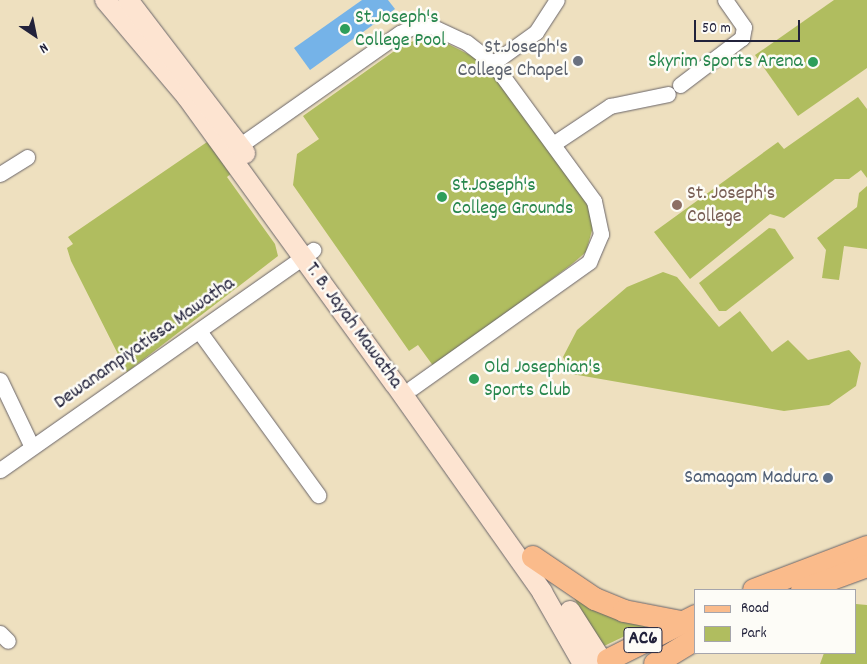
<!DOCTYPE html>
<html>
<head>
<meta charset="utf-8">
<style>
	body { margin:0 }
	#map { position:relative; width:867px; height:664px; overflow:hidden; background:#eee0bf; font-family:Dekko,sans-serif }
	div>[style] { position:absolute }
	.green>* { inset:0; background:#b0bd5f }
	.water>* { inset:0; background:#75b3e8 }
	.roads { filter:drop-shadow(0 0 1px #696469) drop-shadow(0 0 1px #696469) }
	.minor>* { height:15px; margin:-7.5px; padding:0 7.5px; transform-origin:7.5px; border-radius:7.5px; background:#fff }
	.secondary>* { height:20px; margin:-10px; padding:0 10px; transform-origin:10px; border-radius:10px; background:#fde4d1 }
	.primary>* { height:22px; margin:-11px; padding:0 11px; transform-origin:11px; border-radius:11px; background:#fabb8b }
	.dots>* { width:14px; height:14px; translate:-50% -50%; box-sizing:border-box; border:2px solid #fdfcf7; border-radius:50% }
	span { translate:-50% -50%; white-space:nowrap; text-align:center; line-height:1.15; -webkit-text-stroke:5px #fdfcf7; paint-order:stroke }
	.shield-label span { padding:1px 4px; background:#fdfcf7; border:1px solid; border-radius:4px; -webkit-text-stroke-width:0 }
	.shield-label { font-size:19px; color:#22223b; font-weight:700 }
	.leisure-label { font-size:20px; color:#27864d }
	.left { translate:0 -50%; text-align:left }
	.right { translate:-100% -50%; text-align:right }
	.worship-label { font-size:20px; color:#5b616d }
	.education-label { font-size:20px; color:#785e54 }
	.street-label { font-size:20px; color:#22223b }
	.service-label { font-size:20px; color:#4e5e75 }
	.legend { position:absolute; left:694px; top:589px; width:162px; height:65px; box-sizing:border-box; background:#fdfcf7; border:1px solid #a5a5ac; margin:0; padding:6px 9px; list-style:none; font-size:15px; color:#22223b }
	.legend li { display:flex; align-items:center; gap:10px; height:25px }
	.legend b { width:25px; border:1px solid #a5a5ac }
	.north { position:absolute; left:10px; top:10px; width:50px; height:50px; -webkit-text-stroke:4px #fdfcf7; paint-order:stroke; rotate:146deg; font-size:14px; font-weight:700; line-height:20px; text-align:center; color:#22223b }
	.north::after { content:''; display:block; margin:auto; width:18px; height:22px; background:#22223b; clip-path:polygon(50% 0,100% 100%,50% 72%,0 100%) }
	.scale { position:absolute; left:694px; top:20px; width:106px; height:22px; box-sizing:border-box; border:2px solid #22223b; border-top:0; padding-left:6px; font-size:15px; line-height:18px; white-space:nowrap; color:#22223b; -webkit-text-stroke:4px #fdfcf7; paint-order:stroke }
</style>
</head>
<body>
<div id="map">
	<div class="green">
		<i style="clip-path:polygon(834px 0,867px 0,867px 68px,798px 116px,755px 55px)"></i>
		<i style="clip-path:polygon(418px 39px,444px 42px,480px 60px,508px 92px,591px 209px,594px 223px,586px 252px,572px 264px,434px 367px,418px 345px,409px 351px,293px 185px,297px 154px,319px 139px,303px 116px,400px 47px)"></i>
		<i style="clip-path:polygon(858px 97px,867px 109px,867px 178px,861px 170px,849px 179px,835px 179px,784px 218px,770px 214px,690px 279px,654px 232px,778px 142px,784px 149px)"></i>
		<i style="clip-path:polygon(210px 140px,233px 172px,227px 177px,275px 244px,278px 256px,127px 372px,71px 261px,67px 248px,73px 244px,68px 237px)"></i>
		<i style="clip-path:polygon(867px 186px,867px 249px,844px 246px,839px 280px,822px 278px,826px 250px,817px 238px,857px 207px,859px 193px)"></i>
		<i style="clip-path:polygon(769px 228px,775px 229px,794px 258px,726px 311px,719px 311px,699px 283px)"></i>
		<i style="clip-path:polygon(663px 272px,677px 277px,719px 327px,740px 311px,772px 352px,788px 340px,808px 360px,849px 350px,861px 363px,856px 386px,829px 405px,784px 411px,572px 374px,563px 357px,577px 330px,627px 287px)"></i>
		<i style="clip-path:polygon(573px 596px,652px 623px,602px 647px)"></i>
		<i style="clip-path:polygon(856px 604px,867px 605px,867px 664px,820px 664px,824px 653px,856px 653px)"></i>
	</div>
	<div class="water">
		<i style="clip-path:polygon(362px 0,388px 0,395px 9px,310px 70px,294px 48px)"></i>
	</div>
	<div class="roads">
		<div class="minor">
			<i style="left:493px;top:63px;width:53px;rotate:-35.8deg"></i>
			<i style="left:536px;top:32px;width:38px;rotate:-57deg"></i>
			<i style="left:680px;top:85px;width:78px;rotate:-37.2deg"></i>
			<i style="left:742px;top:38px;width:11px;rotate:-80deg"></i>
			<i style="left:744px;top:27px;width:33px;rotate:-125deg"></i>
			<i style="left:553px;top:144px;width:69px;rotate:-33.7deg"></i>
			<i style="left:610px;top:106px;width:59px;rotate:-11.7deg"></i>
			<i style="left:239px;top:146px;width:197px;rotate:-35.1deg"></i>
			<i style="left:400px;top:33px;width:17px;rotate:-25deg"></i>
			<i style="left:415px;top:26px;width:16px"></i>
			<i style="left:431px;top:26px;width:38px;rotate:25deg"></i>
			<i style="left:466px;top:42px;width:34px;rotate:38deg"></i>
			<i style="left:493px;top:63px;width:171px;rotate:53.8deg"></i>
			<i style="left:594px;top:201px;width:34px;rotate:78deg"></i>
			<i style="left:601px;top:234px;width:30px;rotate:113deg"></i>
			<i style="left:589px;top:262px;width:217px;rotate:144.6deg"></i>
			<i style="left:0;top:174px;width:32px;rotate:-32deg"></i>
			<i style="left:199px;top:331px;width:203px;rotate:54deg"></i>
			<i style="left:0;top:380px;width:74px;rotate:64.5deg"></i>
			<i style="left:0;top:470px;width:383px;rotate:-35.1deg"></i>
			<i style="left:0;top:633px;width:11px;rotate:45deg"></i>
		</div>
		<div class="secondary">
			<i style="left:105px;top:0;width:127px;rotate:49.8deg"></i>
			<i style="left:187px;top:97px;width:354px;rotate:54.1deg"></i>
			<i style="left:395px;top:384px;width:255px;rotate:54.7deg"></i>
			<i style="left:542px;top:592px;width:83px;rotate:60.3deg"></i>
			<i style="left:128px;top:0;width:193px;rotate:52.6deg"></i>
			<i style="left:570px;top:611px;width:59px;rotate:57.4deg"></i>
		</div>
		<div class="primary">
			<i style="left:533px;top:557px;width:75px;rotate:34.1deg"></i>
			<i style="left:595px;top:599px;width:31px;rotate:22deg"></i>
			<i style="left:624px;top:611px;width:58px;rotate:10.9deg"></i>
			<i style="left:754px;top:590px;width:121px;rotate:-20.8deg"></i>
			<i style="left:802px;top:590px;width:69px;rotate:-20.3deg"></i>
			<i style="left:608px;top:660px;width:98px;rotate:-26.6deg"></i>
			<i style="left:655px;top:664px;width:48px;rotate:-31.4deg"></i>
		</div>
	</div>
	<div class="dots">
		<i style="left:345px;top:29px;background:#2e9e5b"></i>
		<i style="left:578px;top:61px;background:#6b7280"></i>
		<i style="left:813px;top:62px;background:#2e9e5b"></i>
		<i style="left:442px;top:197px;background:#2e9e5b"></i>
		<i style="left:677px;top:205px;background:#8d6e63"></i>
		<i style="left:474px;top:379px;background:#2e9e5b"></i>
		<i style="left:828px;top:478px;background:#5c6f8a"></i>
	</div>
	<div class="shield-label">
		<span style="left:643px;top:640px">AC6</span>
	</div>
	<div class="leisure-label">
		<span class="left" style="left:355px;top:30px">St.Joseph's<br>College Pool</span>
		<span class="right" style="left:803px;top:62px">Skyrim Sports Arena</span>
		<span class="left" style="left:452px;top:198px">St.Joseph's<br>College Grounds</span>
		<span class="left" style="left:484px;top:380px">Old Josephian's<br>Sports Club</span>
	</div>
	<div class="worship-label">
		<span class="right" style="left:568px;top:60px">St.Joseph's<br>College Chapel</span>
	</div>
	<div class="education-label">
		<span class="left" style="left:687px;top:206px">St. Joseph's<br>College</span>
	</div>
	<div class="street-label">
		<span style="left:353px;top:326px;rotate:54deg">T. B. Jayah Mawatha</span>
		<span style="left:145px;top:344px;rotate:-35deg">Dewanampiyatissa Mawatha</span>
	</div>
	<div class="service-label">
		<span class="right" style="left:818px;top:478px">Samagam Madura</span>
	</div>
	<ul class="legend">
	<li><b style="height:6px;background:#fabb8b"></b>Road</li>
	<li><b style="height:14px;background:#b0bd5f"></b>Park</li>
	</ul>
	<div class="north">N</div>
	<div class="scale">50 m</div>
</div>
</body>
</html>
